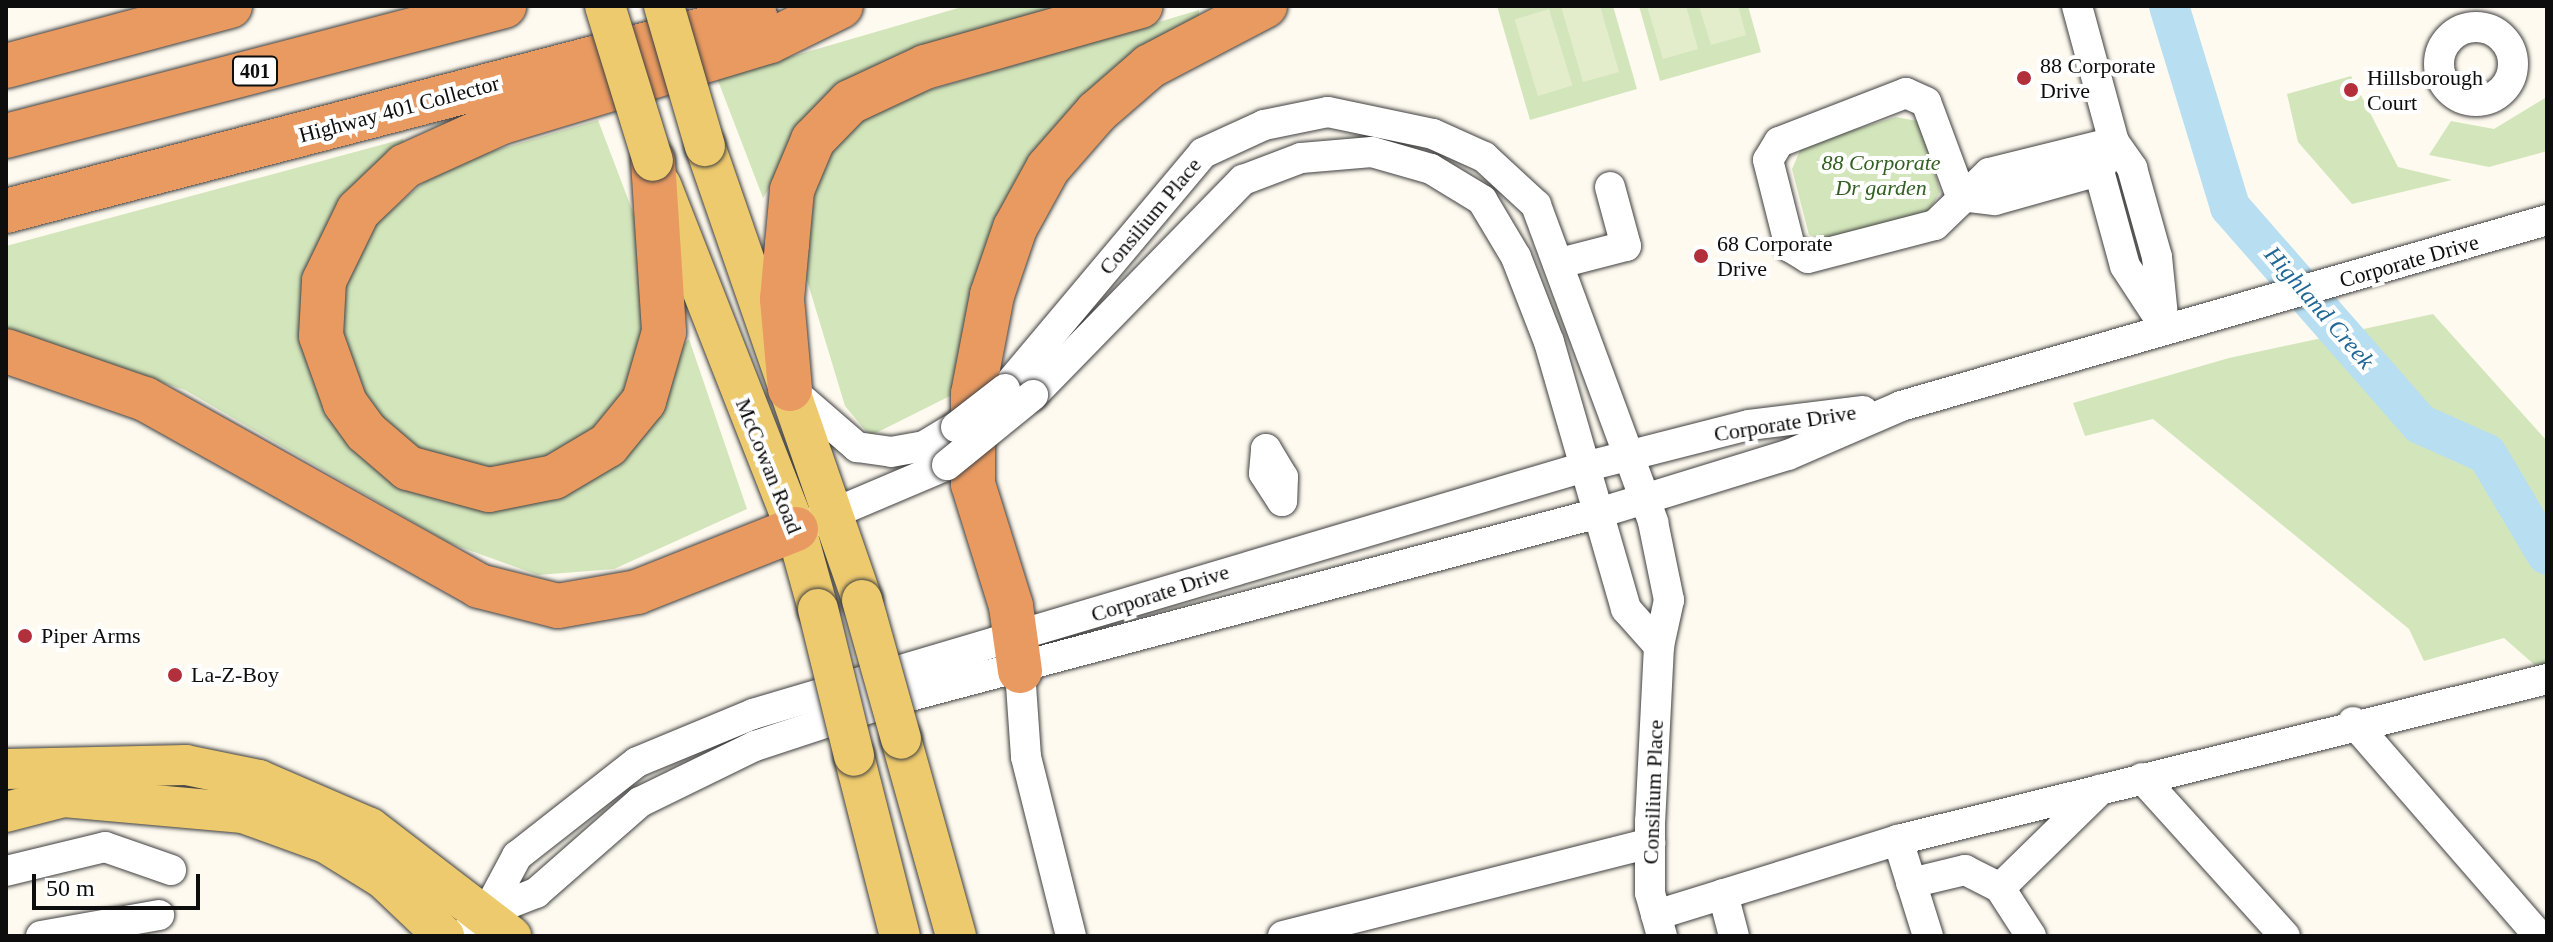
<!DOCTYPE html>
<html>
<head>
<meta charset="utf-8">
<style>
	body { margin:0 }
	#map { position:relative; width:2553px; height:942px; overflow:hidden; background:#fefaef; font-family:"Times New Roman",serif }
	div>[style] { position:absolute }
	.green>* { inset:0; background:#d3e6bb }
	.pitch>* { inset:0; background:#e3edcc; transform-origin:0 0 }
	.river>* { height:40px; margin:-20px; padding:0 20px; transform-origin:20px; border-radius:20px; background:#b7def1 }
	.roads { filter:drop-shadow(0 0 2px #404040) drop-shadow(0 0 2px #404040) }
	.minor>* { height:30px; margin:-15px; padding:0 15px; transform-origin:15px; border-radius:15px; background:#fff }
	.minor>.ring { margin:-15px; padding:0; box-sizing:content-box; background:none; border:30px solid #fff; border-radius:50% }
	.major>* { height:40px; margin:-20px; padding:0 20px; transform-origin:20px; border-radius:20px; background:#eeca6e }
	.highway>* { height:44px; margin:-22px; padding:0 22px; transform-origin:22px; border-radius:22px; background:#e99a61 }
	.bridges { filter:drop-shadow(0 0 2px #404040) drop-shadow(0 0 2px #404040) }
	.minor-bridge>* { height:30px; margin:-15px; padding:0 15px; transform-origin:15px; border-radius:15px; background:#fff }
	.major-bridge>* { height:40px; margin:-20px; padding:0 20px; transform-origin:20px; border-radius:20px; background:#eeca6e }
	.dots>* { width:22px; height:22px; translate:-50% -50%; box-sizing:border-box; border:4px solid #fff; border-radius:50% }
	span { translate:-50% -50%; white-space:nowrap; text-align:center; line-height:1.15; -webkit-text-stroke:8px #fff; paint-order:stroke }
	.shield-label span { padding:2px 6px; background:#fff; border:2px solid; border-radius:6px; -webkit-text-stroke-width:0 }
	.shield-label { font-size:20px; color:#0d0d0d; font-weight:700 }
	.poi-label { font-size:22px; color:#0d0d0d }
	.left { translate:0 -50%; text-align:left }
	.street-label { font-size:22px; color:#0d0d0d }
	.park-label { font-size:22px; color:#326022; font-style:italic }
	.water-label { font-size:24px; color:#206795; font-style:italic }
	.frame { position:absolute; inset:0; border:8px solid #0d0d0d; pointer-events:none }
	.scale { position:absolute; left:32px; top:874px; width:168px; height:36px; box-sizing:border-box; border:4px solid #0d0d0d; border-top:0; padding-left:10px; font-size:24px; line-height:28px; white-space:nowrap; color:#0d0d0d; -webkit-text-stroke:6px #fff; paint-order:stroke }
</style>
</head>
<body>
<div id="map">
	<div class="green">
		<i style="clip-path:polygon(965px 6px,1087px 6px,818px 111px,763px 198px,717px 78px)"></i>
		<i style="clip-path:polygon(1497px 6px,1613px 6px,1637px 89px,1530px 120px)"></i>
		<i style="clip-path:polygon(1639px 6px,1748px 6px,1761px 52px,1660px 81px)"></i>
		<i style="clip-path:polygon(1199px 10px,1199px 20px,1114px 77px,954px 394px,870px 436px,845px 406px,806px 277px,808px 222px,827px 147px,876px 106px)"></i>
		<i style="clip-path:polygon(2351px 76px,2398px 167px,2452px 180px,2352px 204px,2298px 142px,2287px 94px)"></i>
		<i style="clip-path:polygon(2545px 98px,2547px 151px,2489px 167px,2429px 155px,2451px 121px,2494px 129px)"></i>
		<i style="clip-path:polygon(1896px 117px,1922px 122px,1940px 192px,1928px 213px,1829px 243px,1809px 235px,1792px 169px,1802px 146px)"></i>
		<i style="clip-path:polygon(598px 120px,639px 228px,648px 292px,639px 365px,595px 437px,531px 466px,473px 473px,412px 454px,377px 417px,343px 359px,336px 294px,363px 234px,443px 166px)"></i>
		<i style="clip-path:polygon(403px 139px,409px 153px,306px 304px,394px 472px,544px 486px,689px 339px,747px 509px,614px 569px,538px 575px,449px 543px,185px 390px,6px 331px,6px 246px)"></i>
		<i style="clip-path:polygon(2433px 314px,2547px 441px,2547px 676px,2504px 638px,2424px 661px,2409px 629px,2153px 419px,2085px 436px,2073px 403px,2229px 358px)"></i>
	</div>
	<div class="pitch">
		<i style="clip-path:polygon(1561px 6px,1600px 6px,1619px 72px,1583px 82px)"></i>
		<i style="clip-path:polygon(1647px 6px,1686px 6px,1698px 49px,1663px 59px)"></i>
		<i style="clip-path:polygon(1699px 6px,1738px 6px,1746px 35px,1711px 45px)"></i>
		<i style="left:1549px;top:9px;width:80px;height:36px;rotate:73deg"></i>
	</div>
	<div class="river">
		<i style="left:2169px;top:6px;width:210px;rotate:73.1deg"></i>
		<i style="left:2230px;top:207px;width:288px;rotate:48.8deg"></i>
		<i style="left:2420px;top:424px;width:73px;rotate:24.1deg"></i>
		<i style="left:2487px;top:454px;width:117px;rotate:59.3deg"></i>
	</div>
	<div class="roads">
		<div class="minor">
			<i style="left:2077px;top:6px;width:141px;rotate:74.8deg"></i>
			<i style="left:2114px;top:142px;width:33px;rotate:117deg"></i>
			<i style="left:2099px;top:171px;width:98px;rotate:74.7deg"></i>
			<i style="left:2125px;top:266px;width:69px;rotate:56.8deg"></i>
			<i class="ring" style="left:2439px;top:27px;width:44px;height:44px"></i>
			<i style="left:1961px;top:196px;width:100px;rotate:-110.4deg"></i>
			<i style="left:1926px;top:102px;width:22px;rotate:-156deg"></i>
			<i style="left:1906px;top:93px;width:136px;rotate:158.9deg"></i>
			<i style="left:1779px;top:142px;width:21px;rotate:121deg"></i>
			<i style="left:1768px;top:160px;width:90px;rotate:75.8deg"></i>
			<i style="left:1790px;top:247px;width:21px;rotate:31deg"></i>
			<i style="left:1808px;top:258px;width:131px;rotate:-14.6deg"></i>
			<i style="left:1935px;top:225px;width:75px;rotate:-43.9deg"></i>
			<i style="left:1989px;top:173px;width:129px;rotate:-13.9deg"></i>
			<i style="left:2114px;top:142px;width:32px;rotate:55deg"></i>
			<i style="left:2132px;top:168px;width:92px;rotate:74.3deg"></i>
			<i style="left:2157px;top:257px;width:69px;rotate:84.2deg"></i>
			<i style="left:1961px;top:196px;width:34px;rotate:7deg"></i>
			<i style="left:1995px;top:200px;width:108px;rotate:-15.6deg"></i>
			<i style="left:1560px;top:263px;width:68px;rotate:-14.4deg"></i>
			<i style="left:1626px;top:246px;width:61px;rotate:-105.2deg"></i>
			<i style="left:790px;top:389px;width:89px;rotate:40.9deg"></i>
			<i style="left:857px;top:447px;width:34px;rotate:8deg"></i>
			<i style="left:891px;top:452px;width:34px;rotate:-10deg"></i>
			<i style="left:924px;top:446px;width:37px;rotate:-31deg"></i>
			<i style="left:1005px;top:389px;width:308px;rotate:-50deg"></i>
			<i style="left:1203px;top:153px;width:67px;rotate:-24.7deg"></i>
			<i style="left:1264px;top:125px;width:65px;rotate:-11.5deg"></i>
			<i style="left:1328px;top:112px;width:107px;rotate:11.8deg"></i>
			<i style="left:1433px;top:134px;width:56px;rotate:24.3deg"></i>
			<i style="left:1484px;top:157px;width:71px;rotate:42.7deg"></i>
			<i style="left:1536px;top:205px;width:338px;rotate:69.7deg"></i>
			<i style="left:1653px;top:522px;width:80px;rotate:78.4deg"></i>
			<i style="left:1669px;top:600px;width:47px;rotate:102.3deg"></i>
			<i style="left:1659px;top:646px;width:175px;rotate:92.9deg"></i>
			<i style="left:1650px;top:821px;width:72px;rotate:90deg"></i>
			<i style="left:1650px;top:893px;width:45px;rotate:74.4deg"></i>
			<i style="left:1033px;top:395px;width:301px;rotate:-45.7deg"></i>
			<i style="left:1243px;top:180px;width:62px;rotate:-20.8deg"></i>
			<i style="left:1301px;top:158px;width:71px;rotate:-4.8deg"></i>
			<i style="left:1372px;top:152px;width:61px;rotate:16.1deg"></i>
			<i style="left:1431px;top:169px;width:60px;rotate:31.3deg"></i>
			<i style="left:1482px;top:200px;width:66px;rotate:59.2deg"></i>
			<i style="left:1516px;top:257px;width:91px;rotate:68.8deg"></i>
			<i style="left:1549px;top:342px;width:278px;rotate:73.9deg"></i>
			<i style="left:1626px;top:609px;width:50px;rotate:48.3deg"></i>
			<i style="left:1266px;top:449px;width:33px;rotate:59deg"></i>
			<i style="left:1283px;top:477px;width:24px;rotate:92deg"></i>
			<i style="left:1282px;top:501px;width:33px;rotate:-123deg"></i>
			<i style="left:1264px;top:473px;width:24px;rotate:-85deg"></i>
			<i style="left:813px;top:522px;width:146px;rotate:-23deg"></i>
			<i style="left:1020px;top:671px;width:86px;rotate:86deg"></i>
			<i style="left:1026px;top:757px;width:185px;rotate:75.9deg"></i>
			<i style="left:2353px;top:722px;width:284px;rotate:49deg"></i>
			<i style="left:2142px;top:778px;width:213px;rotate:47.9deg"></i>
			<i style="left:6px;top:871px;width:102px;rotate:-13.6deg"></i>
			<i style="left:105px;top:847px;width:70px;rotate:19.2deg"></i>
			<i style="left:1911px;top:883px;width:56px;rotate:-13.5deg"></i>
			<i style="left:1965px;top:870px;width:39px;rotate:27deg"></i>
			<i style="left:1723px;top:894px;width:43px;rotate:75.3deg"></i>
			<i style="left:487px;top:912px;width:53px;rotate:-21.2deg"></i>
			<i style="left:536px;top:893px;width:138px;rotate:-41.2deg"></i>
			<i style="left:640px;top:802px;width:128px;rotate:-26deg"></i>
			<i style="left:755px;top:746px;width:147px;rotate:-18.2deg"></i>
			<i style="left:895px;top:700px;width:728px;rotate:-14.88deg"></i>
			<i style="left:1599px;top:513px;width:198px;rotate:-17.1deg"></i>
			<i style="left:1788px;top:455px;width:123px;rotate:-23.4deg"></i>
			<i style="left:1901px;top:406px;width:672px;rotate:-16.06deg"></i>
			<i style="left:1656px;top:915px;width:253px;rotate:-17.2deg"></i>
			<i style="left:41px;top:936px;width:120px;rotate:-10.1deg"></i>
			<i style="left:462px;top:936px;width:35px;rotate:-44deg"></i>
			<i style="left:487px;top:912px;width:64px;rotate:-61.8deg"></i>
			<i style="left:517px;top:856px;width:152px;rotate:-38.1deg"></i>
			<i style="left:637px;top:762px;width:126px;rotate:-22.5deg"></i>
			<i style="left:753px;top:714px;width:867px;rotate:-16.55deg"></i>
			<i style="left:1584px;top:467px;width:170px;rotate:-14.3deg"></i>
			<i style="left:1749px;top:425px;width:115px;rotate:-7deg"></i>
			<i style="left:1283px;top:936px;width:379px;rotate:-14.2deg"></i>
			<i style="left:1928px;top:936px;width:101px;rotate:-107.4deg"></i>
			<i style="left:1898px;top:840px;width:669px;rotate:-13.93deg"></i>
			<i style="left:2031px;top:936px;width:57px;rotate:-122.9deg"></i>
			<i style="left:2000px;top:888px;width:141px;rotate:-44.4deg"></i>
		</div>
		<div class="major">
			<i style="left:705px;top:146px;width:480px;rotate:70.9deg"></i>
			<i style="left:661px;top:185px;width:370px;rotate:68.6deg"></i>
			<i style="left:796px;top:529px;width:83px;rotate:74.6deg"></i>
			<i style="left:901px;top:739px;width:205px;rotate:74.4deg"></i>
			<i style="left:854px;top:756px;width:186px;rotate:75.7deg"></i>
			<i style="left:6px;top:769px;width:180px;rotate:-1.3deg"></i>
			<i style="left:186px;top:765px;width:75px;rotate:11.6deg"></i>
			<i style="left:259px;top:780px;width:121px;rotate:23.4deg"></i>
			<i style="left:370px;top:828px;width:178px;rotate:37.5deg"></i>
			<i style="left:6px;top:812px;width:60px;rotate:-14.5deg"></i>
			<i style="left:64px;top:797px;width:180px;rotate:5.1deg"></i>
			<i style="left:243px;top:813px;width:88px;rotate:19.9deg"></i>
			<i style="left:326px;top:843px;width:68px;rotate:31.8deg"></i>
			<i style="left:384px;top:879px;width:83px;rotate:43.5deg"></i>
		</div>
		<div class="highway">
			<i style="left:6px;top:66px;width:232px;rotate:-15deg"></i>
			<i style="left:6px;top:136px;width:515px;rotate:-14.63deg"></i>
			<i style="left:653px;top:161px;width:171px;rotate:86.3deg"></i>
			<i style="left:664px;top:332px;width:72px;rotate:106.2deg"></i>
			<i style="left:644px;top:401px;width:57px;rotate:129.3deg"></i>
			<i style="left:608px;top:445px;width:63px;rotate:149.3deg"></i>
			<i style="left:554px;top:477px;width:66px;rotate:168.7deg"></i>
			<i style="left:489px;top:490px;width:84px;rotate:-164.8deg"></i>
			<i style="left:408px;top:468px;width:55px;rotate:-139.4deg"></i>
			<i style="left:366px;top:432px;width:36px;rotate:-126deg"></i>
			<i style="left:345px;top:403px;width:71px;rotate:-109.7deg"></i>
			<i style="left:321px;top:336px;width:55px;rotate:-86.9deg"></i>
			<i style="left:324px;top:281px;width:78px;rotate:-64.1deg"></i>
			<i style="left:358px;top:211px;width:65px;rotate:-43.8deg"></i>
			<i style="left:405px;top:166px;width:107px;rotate:-24.4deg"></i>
			<i style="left:502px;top:122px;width:280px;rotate:-16.8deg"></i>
			<i style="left:770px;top:41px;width:79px;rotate:-26.2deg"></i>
			<i style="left:6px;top:211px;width:774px;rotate:-14.59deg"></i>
			<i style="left:6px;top:351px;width:147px;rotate:19.1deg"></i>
			<i style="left:145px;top:399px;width:383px;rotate:29.2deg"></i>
			<i style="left:479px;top:586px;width:81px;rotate:14.2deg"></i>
			<i style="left:558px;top:606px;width:80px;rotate:-10deg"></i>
			<i style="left:637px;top:592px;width:171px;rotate:-21.6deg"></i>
			<i style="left:790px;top:389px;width:90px;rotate:-95.1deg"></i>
			<i style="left:782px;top:299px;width:55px;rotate:-84.8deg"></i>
			<i style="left:787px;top:244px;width:54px;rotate:-84.7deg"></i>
			<i style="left:792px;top:190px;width:54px;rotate:-67.2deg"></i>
			<i style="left:813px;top:140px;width:53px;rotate:-45.8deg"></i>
			<i style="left:850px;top:102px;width:83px;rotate:-25deg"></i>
			<i style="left:925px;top:67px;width:224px;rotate:-15.8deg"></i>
			<i style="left:1020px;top:671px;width:66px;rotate:-97.9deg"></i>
			<i style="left:1011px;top:606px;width:128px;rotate:-107.3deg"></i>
			<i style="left:973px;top:484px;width:90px;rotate:-90deg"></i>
			<i style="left:973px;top:394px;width:101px;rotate:-79.1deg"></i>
			<i style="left:992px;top:295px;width:71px;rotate:-71.1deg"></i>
			<i style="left:1015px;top:228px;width:68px;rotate:-61.2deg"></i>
			<i style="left:1048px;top:168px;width:74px;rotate:-48.8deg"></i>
			<i style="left:1097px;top:112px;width:70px;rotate:-41deg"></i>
			<i style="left:1150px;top:66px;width:130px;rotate:-27.6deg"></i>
		</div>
	</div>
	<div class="bridges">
		<div class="minor-bridge">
			<i style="left:956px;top:427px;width:62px;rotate:-37.8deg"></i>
			<i style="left:947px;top:465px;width:111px;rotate:-39.1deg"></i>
		</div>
		<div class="major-bridge">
			<i style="left:605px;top:6px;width:162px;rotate:72.8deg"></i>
			<i style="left:664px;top:6px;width:146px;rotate:73.7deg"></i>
			<i style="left:862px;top:600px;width:144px;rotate:74.3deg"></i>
			<i style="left:818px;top:609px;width:151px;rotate:76.2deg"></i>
		</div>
	</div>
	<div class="dots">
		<i style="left:2024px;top:78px;background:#b2303b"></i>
		<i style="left:2351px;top:90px;background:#b2303b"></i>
		<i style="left:1701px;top:256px;background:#b2303b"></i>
		<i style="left:25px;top:636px;background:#b2303b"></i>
		<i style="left:175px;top:675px;background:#b2303b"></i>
	</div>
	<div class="shield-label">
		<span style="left:255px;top:71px">401</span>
	</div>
	<div class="poi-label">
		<span class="left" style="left:2040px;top:78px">88 Corporate<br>Drive</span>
		<span class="left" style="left:2367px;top:90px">Hillsborough<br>Court</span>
		<span class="left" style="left:1717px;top:256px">68 Corporate<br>Drive</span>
		<span class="left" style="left:41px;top:636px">Piper Arms</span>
		<span class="left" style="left:191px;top:675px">La-Z-Boy</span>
	</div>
	<div class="street-label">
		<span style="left:399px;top:109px;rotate:-15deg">Highway 401 Collector</span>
		<span style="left:1150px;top:216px;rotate:-50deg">Consilium Place</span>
		<span style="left:2409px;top:261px;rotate:-16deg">Corporate Drive</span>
		<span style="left:1785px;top:423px;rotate:-9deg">Corporate Drive</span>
		<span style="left:769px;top:466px;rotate:68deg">McCowan Road</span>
		<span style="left:1160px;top:593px;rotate:-18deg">Corporate Drive</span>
		<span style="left:1653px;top:792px;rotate:-88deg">Consilium Place</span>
	</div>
	<div class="park-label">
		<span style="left:1881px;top:175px">88 Corporate<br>Dr garden</span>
	</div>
	<div class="water-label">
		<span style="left:2319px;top:308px;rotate:49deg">Highland Creek</span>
	</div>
	<div class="frame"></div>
	<div class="scale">50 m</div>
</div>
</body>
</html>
